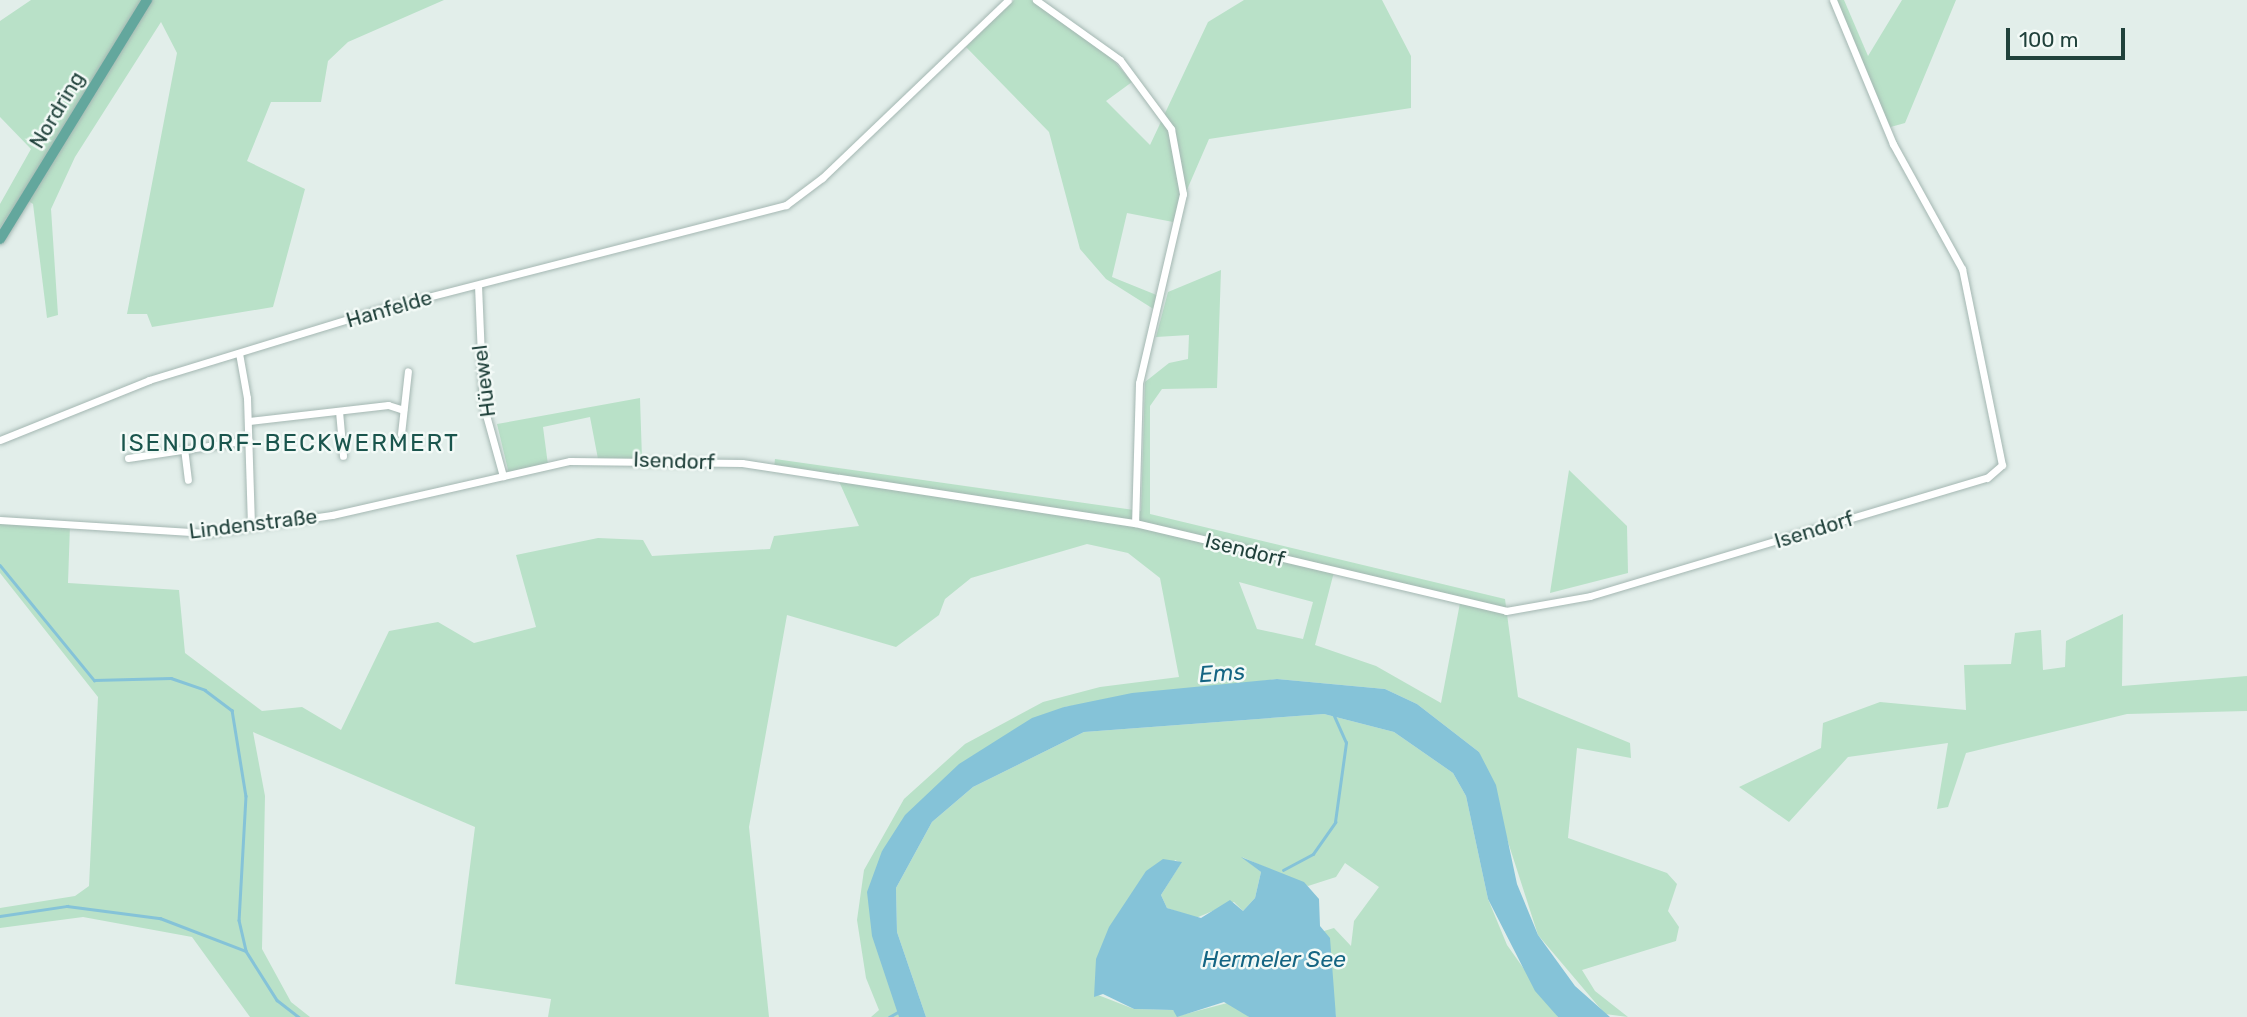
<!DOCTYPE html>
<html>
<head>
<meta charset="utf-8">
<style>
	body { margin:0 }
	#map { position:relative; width:2247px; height:1017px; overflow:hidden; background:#e2eeea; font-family:Rubik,sans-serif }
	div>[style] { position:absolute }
	.green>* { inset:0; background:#b9e1c8 }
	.water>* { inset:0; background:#85c3d8 }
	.stream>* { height:2.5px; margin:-1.25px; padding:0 1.25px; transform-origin:1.25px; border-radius:1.25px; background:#85c3d8 }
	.roads { filter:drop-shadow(0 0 2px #a4b7b2) drop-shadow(0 0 2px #a4b7b2) }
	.minor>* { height:7px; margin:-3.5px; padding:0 3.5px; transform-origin:3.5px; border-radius:3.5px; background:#fff }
	.primary>* { height:10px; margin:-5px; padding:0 5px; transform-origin:5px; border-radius:5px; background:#63a79d }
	span { translate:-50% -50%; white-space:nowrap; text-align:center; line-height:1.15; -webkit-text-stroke:5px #f3faf7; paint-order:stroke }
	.street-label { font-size:21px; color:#20413b }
	.water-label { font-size:23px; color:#146583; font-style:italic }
	.quarter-label { font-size:24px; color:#1a554d; letter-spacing:2px }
	.scale { position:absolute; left:2006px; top:28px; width:119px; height:32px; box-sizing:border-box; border:4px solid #20413b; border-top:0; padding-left:9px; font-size:21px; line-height:24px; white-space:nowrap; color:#20413b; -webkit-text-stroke:5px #f3faf7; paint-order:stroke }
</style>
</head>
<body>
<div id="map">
	<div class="green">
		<i style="clip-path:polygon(31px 0,444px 0,348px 42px,328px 61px,321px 102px,271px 102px,247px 161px,305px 189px,273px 307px,152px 327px,147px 314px,127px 314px,177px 53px,161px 22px,75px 157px,51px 209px,58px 315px,47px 318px,33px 204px,21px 196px,0 228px,0 204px,31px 149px,0 117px,0 21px)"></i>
		<i style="clip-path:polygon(1014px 0,1031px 0,1109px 55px,1132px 82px,1106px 101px,1150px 145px,1208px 22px,1244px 0,1382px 0,1411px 56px,1411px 108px,1209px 139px,1173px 222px,1127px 213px,1112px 277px,1159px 296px,1155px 310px,1106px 279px,1080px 249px,1049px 132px,966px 47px)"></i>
		<i style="clip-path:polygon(1835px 0,1844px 0,1868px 56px,1902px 0,1956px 0,1905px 123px,1887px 128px)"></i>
		<i style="clip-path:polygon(evenodd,1221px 270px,1217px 388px,1162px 389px,1150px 406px,1150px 514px,1505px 599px,1518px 697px,1630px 743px,1631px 758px,1577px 748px,1568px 838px,1667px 873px,1677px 884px,1668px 911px,1679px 927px,1676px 941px,1582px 970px,1595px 991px,1628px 1017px,1605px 1014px,1538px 935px,1479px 752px,1417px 704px,1385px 689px,1277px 679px,1064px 707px,882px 851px,899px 1017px,871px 1017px,879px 1010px,866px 978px,857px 920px,864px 870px,904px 799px,965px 744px,1043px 702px,1100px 687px,1179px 677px,1160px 578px,1128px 553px,1087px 544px,971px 578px,945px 599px,939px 615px,896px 647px,787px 615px,749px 827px,769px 1017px,548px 1017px,551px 999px,455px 984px,475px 827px,253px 732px,265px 796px,262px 949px,291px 1002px,310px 1017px,250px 1017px,192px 937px,83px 917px,0 928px,0 908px,75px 896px,89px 886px,98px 697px,0 573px,0 520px,70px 525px,68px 583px,179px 590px,185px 653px,262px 711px,302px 707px,341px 730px,389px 631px,438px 622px,474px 643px,536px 627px,516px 555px,598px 538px,643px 540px,652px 556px,770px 549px,774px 536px,859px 526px,837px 477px,774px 468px,775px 459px,1141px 511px,1145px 382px,1169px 363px,1188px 359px,1189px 335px,1156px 337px,1168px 292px,1221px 270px,1334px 572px,1460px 603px,1441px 703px,1376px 666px,1315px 645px,1334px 572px,1221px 270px,1239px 582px,1313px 602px,1303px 639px,1257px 629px,1239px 582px)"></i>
		<i style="clip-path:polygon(640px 398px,642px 459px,598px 459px,590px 417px,543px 427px,548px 465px,509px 474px,497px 424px)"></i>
		<i style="clip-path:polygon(1569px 470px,1627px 526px,1628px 573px,1550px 593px)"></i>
		<i style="clip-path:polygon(2123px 614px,2122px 686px,2247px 676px,2247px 711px,2127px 714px,1966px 753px,1948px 807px,1937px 809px,1948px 743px,1848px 757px,1789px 822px,1739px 787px,1821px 748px,1823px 723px,1880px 702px,1966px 710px,1964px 665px,2011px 664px,2015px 633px,2041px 630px,2043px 670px,2065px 667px,2066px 641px)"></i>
		<i style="clip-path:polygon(1324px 714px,1394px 732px,1453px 773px,1466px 796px,1488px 899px,1507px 945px,1558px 1017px,1336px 1017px,1324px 931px,1334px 928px,1351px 946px,1354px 921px,1379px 887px,1345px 863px,1336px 877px,1308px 886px,1242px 857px,1261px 872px,1255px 898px,1243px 911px,1234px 902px,1196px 918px,1167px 908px,1161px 895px,1181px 863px,1175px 860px,1098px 995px,1134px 1009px,1173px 1010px,1178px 1016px,1231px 1002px,1249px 1017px,926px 1017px,897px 932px,896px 888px,932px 822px,973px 787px,1084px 732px)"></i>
	</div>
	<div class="water">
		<i style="clip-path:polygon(1277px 679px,1385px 689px,1417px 704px,1479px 752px,1496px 785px,1517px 884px,1538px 935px,1575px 986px,1610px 1017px,1558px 1017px,1535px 991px,1488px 899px,1466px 796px,1453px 773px,1394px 732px,1324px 714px,1084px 732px,973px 787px,932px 822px,896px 888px,897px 932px,926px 1017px,899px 1017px,872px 936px,867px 892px,882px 851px,905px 815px,959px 764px,1032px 718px,1064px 707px,1132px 693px)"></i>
		<i style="clip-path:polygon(1241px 857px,1304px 882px,1319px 899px,1320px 926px,1330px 938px,1336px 1017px,1249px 1017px,1224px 1002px,1177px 1017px,1173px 1010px,1134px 1009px,1103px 994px,1094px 997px,1096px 959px,1109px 927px,1146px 871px,1163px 859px,1182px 862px,1161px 895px,1167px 908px,1201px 918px,1230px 900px,1243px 911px,1255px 898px,1261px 872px)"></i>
	</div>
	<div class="stream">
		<i style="left:0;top:565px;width:149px;rotate:50.7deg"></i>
		<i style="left:94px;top:680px;width:77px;rotate:-1.5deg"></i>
		<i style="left:171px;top:678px;width:36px;rotate:19deg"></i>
		<i style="left:205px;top:690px;width:34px;rotate:37deg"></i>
		<i style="left:232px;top:710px;width:87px;rotate:80.8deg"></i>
		<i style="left:246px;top:796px;width:124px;rotate:93.2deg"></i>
		<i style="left:239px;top:920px;width:32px;rotate:77deg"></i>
		<i style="left:1283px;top:870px;width:34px;rotate:-28deg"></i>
		<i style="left:1313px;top:854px;width:39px;rotate:-55deg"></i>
		<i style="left:1335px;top:822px;width:80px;rotate:-82.1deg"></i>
		<i style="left:1346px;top:743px;width:34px;rotate:-114deg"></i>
		<i style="left:0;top:916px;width:68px;rotate:-8.5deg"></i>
		<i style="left:67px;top:906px;width:94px;rotate:7.4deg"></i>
		<i style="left:160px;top:918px;width:92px;rotate:21deg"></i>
		<i style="left:246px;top:951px;width:58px;rotate:57.7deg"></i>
		<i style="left:277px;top:1000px;width:28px;rotate:38deg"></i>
		<i style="left:889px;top:1017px;width:10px;rotate:-29deg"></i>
	</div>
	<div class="roads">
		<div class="minor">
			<i style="left:1036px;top:0;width:103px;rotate:35.5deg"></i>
			<i style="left:1120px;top:60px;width:86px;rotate:53.5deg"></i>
			<i style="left:1171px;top:129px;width:66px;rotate:79.5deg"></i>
			<i style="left:1183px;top:194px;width:194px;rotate:103.1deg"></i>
			<i style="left:1139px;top:383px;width:140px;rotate:91.6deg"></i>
			<i style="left:478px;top:285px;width:119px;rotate:87.6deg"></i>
			<i style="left:483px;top:404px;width:75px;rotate:74.5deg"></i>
			<i style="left:239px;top:353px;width:46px;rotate:79.9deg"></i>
			<i style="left:247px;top:398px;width:129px;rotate:88.2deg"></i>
			<i style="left:339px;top:411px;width:45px;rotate:84.9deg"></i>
			<i style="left:249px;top:421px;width:140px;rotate:-6.6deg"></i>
			<i style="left:388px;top:405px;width:16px;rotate:18deg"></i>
			<i style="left:401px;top:434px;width:63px;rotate:-83.7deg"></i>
			<i style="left:0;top:440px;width:161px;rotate:-21.9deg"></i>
			<i style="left:149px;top:380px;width:243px;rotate:-17deg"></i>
			<i style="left:381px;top:309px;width:418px;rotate:-14.4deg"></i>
			<i style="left:786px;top:205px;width:45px;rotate:-36.9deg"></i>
			<i style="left:822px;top:178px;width:257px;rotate:-43.7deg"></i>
			<i style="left:184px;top:448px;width:32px;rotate:83deg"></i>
			<i style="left:128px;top:458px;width:122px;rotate:-8.5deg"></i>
			<i style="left:0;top:520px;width:207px;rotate:3.6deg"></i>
			<i style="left:207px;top:533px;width:126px;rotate:-8.2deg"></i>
			<i style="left:332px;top:515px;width:244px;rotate:-12.8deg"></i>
			<i style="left:570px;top:461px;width:172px;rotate:0.7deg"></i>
			<i style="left:742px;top:463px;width:398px;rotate:8.7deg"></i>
			<i style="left:1135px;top:523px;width:381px;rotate:13.3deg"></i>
			<i style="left:1506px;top:611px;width:85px;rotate:-10.1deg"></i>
			<i style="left:1590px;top:596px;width:414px;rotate:-16.6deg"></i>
			<i style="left:1987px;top:478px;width:20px;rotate:-41deg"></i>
			<i style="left:2002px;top:465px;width:200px;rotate:-101.5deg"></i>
			<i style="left:1962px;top:269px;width:143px;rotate:-118.9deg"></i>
			<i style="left:1893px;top:144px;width:156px;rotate:-112.6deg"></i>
		</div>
		<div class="primary">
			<i style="left:0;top:239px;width:281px;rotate:-58.4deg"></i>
		</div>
	</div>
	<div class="street-label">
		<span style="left:57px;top:110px;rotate:-59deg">Nordring</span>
		<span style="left:389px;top:309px;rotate:-16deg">Hanfelde</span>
		<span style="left:484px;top:381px;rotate:-97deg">Hüewel</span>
		<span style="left:674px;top:461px;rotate:2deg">Isendorf</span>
		<span style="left:253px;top:524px;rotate:-7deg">Lindenstraße</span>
		<span style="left:1814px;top:530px;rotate:-17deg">Isendorf</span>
		<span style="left:1245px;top:550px;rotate:14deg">Isendorf</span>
	</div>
	<div class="water-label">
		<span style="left:1222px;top:673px;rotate:-4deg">Ems</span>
		<span style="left:1274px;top:959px">Hermeler See</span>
	</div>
	<div class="quarter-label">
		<span style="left:290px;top:444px">ISENDORF-BECKWERMERT</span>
	</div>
	<div class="scale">100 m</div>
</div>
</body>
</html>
